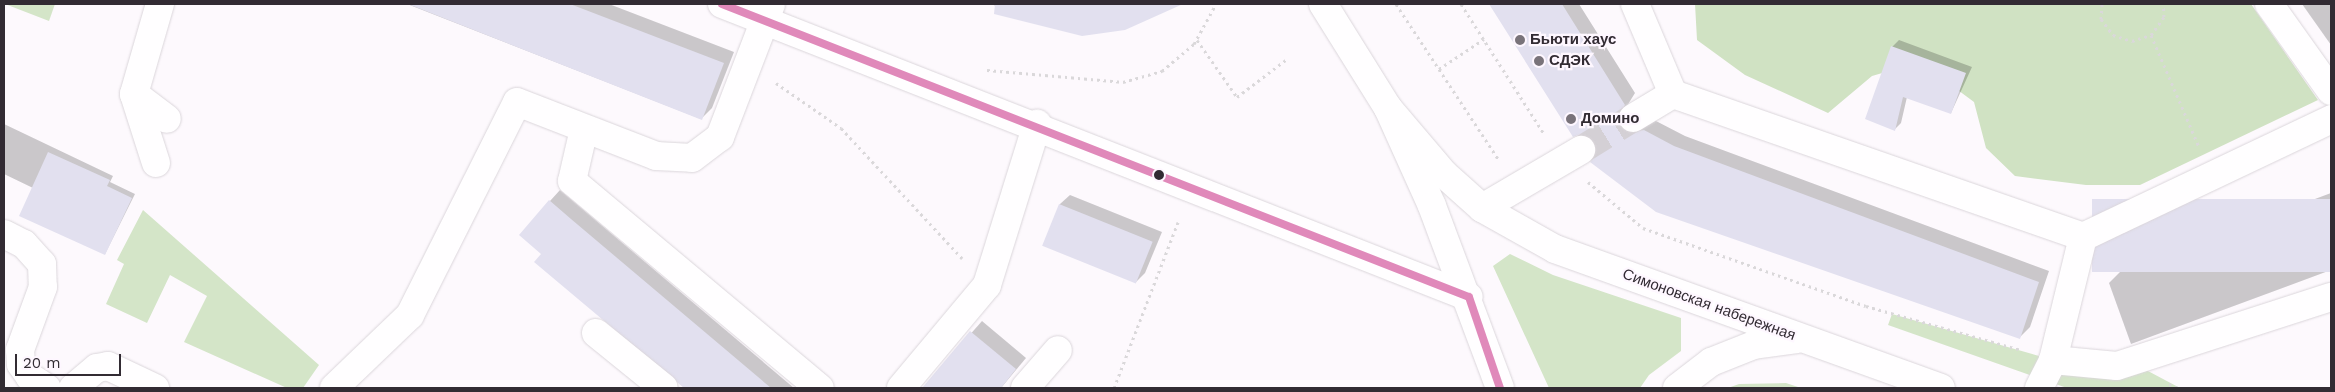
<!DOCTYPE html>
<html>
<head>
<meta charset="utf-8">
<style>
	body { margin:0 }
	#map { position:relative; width:2335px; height:392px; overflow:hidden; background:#fdf9fd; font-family:"Work Sans",sans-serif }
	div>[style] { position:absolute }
	.green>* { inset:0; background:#d4e5c8 }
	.forest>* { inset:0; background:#d0e2c3 }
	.shadow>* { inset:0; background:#0003 }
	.building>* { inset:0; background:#e2e0ef; transform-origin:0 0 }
	.minor-tunnel>* { height:28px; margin-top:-14px; transform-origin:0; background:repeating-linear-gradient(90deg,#d4d0d5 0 28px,transparent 0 42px) }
	.path>* { height:3px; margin-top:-1.5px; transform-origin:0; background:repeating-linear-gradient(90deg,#dad8da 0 2.5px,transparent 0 6.5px) }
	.roads { filter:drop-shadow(0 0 1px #dbd6db) drop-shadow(0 0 1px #dbd6db) }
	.minor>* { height:28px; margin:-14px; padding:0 14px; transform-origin:14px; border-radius:14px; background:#fffeff }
	.major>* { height:28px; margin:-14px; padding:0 14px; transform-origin:14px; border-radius:14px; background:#fffeff }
	.bus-1>* { height:8px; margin:-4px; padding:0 4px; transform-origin:4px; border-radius:4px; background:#e089ba }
	.dots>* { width:14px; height:14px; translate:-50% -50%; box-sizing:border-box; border:2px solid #fef7ff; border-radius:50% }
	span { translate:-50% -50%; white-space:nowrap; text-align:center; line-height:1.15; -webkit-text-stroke:4.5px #fef7ff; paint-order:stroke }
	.poi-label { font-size:15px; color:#322b33; font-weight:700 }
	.left { translate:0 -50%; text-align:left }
	.street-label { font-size:15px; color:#322b33 }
	.frame { position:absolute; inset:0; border:5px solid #322b33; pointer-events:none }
	.scale { position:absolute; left:15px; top:354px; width:106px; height:22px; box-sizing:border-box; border:2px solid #322b33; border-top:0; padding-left:6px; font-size:15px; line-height:18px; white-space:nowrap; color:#322b33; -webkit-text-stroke:4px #fef7ff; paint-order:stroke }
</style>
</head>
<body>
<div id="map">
	<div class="green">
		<i style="clip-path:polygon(5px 4px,55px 4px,49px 21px)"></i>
		<i style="clip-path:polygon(143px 210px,319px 365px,303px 388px,287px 388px,184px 342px,207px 296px,170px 275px,147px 323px,106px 304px,124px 264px,117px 260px)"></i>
		<i style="clip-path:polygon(1510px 254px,1553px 275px,1681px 318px,1681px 351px,1649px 375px,1640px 388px,1549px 388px,1493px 266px)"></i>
		<i style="clip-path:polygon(1892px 314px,2053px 360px,2131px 362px,2180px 388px,2067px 388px,1888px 325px)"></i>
		<i style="clip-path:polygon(1786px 383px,1801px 388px,1728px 388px,1739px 384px)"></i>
	</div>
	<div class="forest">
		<i style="clip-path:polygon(1695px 4px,2251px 4px,2318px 100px,2140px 185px,2086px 185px,2015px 176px,1986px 148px,1974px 102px,1920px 62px,1872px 76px,1828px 113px,1745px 75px,1697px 40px)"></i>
	</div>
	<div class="shadow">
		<i style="clip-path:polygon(407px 4px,609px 4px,734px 52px,712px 108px,701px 119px)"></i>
		<i style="clip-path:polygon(991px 4px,1160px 4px,1054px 28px)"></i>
		<i style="clip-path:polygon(1491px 4px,1579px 4px,1635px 93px,1627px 106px,1685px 136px,2049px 271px,2030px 327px,2019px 338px,1598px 151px,1595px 141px,1582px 133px,1573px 135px)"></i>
		<i style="clip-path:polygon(2302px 4px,2331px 4px,2331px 45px)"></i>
		<i style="clip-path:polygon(1899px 40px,1972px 67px,1951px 113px,1907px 97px,1901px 123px,1894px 130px,1892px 47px)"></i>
		<i style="clip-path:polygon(4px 124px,113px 176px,110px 182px,135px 194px,105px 254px,33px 188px,4px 174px)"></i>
		<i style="clip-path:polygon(560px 190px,794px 388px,686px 388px,536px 262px,543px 254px,550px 201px)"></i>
		<i style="clip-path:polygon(2331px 193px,2331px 270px,2131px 344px,2109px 283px,2120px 272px)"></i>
		<i style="clip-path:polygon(1070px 195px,1162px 232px,1145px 273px,1136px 282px,1044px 245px,1060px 204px)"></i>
		<i style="clip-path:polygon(982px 321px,1026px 358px,1001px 388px,923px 388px)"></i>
	</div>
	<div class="building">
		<i style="clip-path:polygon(408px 4px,570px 4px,724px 63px,702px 120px)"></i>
		<i style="clip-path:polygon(995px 4px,1183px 4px,1125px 30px,1082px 36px,994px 14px)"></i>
		<i style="clip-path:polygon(1489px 4px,1562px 4px,1625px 105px,1617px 119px,1626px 132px,1644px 130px,1674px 146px,2039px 282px,2020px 339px,1656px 212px,1590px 162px,1597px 150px,1594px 142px,1581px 134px,1573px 137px)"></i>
		<i style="clip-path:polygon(1891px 46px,1966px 73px,1951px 114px,1903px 97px,1895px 131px,1865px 119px)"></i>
		<i style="clip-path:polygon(48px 152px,110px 180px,107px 186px,132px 198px,105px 255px,19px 216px)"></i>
		<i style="left:2331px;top:199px;width:73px;height:239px;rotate:90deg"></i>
		<i style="clip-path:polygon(549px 200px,571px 219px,771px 388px,684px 388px,534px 262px,541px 254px,519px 235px)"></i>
		<i style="left:1059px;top:204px;width:101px;height:45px;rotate:22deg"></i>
		<i style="clip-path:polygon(970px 331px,1016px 369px,1001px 388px,922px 388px)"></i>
	</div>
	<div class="minor-tunnel">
		<i style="left:1581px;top:150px;width:61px;rotate:-31.6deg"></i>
	</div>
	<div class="path">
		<i style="left:1396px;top:4px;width:187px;rotate:56.6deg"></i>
		<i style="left:1461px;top:4px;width:154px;rotate:57.4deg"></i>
		<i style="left:2102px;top:4px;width:15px;rotate:94deg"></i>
		<i style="left:2101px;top:19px;width:20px;rotate:53deg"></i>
		<i style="left:2113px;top:35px;width:20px;rotate:18deg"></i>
		<i style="left:2132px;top:41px;width:20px;rotate:-18deg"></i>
		<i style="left:2151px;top:35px;width:22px;rotate:-54deg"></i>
		<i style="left:2164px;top:17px;width:13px;rotate:-94deg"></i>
		<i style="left:2151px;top:35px;width:122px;rotate:66.8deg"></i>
		<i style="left:1197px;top:40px;width:70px;rotate:54.9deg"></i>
		<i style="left:1237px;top:97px;width:63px;rotate:-37.2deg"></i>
		<i style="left:1439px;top:69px;width:54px;rotate:-33.7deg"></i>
		<i style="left:987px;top:70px;width:137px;rotate:5deg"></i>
		<i style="left:1123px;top:82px;width:41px;rotate:-15.8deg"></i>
		<i style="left:1162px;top:71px;width:42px;rotate:-40.2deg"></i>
		<i style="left:1194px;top:44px;width:46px;rotate:-61.2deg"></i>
		<i style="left:776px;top:83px;width:79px;rotate:34.7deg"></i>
		<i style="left:841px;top:128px;width:178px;rotate:47.1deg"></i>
		<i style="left:1588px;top:182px;width:72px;rotate:39.9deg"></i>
		<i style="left:1643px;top:228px;width:236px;rotate:19.3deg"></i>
		<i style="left:1866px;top:306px;width:161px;rotate:15.8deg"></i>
		<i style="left:2169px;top:384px;width:10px;rotate:24deg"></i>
		<i style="left:1114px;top:388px;width:178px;rotate:-68.9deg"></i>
	</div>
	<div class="roads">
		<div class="minor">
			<i style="left:722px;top:4px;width:802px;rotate:21.42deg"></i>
			<i style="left:1635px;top:4px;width:98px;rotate:67.1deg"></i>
			<i style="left:1673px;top:94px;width:434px;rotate:19.2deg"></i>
			<i style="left:2083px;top:237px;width:275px;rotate:-25.4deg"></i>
			<i style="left:2269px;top:4px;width:107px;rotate:54.5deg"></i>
			<i style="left:134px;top:94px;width:41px;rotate:37.1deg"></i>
			<i style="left:1633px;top:118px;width:47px;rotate:-31deg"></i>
			<i style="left:584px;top:129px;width:53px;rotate:103deg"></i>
			<i style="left:572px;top:181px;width:323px;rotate:39.9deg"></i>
			<i style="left:156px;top:163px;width:72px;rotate:-107.7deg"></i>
			<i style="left:134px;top:94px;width:94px;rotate:-73.9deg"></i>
			<i style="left:1482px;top:208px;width:115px;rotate:-30.4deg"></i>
			<i style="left:4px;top:234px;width:22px;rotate:27deg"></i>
			<i style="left:24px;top:244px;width:27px;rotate:48deg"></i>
			<i style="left:42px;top:264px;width:23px;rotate:88deg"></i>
			<i style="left:43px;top:287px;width:67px;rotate:110.1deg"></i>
			<i style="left:20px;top:350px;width:14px;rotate:86deg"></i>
			<i style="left:21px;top:364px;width:16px;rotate:55deg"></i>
			<i style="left:30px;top:377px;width:20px;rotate:33deg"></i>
			<i style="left:596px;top:333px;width:87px;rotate:39deg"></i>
			<i style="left:2053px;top:360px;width:64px;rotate:5.4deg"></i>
			<i style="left:2117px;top:366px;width:225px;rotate:-17.9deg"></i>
			<i style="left:73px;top:388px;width:31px;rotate:-40deg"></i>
			<i style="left:97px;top:368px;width:11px;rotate:-10deg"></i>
			<i style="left:108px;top:366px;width:52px;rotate:25.1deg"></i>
			<i style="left:334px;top:388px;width:105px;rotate:-43.8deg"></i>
			<i style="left:410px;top:315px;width:238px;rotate:-63.3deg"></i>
			<i style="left:517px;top:102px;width:149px;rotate:21.2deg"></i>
			<i style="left:656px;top:156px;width:36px;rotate:3deg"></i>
			<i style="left:692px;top:158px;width:35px;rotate:-37deg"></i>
			<i style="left:720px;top:137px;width:142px;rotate:-69deg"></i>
			<i style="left:901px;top:388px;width:134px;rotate:-50.1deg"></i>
			<i style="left:987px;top:285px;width:169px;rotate:-72.7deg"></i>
			<i style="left:1025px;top:388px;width:50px;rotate:-49deg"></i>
			<i style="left:2039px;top:388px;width:31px;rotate:-63deg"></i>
			<i style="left:2053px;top:360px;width:127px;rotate:-76.3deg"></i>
		</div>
		<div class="major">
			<i style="left:1323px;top:4px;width:123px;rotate:58deg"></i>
			<i style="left:1388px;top:108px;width:107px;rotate:65.8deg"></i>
			<i style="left:1432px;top:206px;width:194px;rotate:69.5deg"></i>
			<i style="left:1388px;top:108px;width:87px;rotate:49.7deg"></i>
			<i style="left:1444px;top:174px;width:51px;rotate:41.8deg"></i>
			<i style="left:1482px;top:208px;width:84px;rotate:29.3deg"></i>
			<i style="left:1555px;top:249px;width:410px;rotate:19.8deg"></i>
			<i style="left:1677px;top:388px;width:43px;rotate:-37.4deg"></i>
			<i style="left:1711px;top:362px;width:46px;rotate:-21.6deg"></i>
			<i style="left:1754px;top:345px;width:43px;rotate:-7.9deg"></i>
		</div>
	</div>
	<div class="bus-1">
		<i style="left:722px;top:4px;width:802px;rotate:21.42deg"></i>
		<i style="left:1469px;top:297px;width:96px;rotate:71.2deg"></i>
	</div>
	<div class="dots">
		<i style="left:1520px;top:40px;background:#79737a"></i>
		<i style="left:1539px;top:61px;background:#79737a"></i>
		<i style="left:1571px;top:119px;background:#79737a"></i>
		<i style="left:1159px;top:175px;background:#322b33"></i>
	</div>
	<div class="poi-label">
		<span class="left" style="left:1530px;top:40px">Бьюти хаус</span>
		<span class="left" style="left:1549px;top:61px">СДЭК</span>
		<span class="left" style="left:1581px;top:119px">Домино</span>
	</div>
	<div class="street-label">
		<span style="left:1709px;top:305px;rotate:20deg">Симоновская набережная</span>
	</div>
	<div class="frame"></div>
	<div class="scale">20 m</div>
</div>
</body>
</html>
